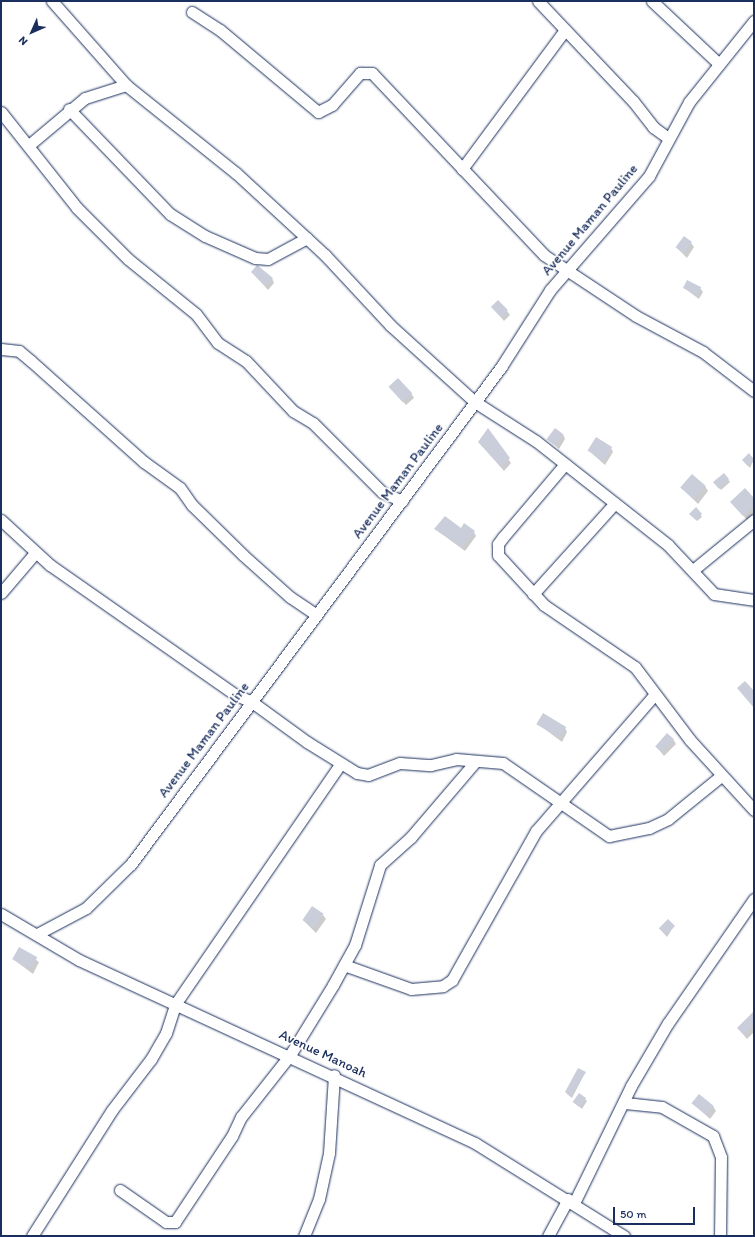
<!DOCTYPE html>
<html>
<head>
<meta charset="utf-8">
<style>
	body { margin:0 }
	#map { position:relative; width:755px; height:1237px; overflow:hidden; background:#fff; font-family:Itim,sans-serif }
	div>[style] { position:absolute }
	.shadow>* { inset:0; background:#0003 }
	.building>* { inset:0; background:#caceda; transform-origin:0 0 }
	.roads { filter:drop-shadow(0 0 1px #1b2f5e) drop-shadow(0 0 1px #1b2f5e) }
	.minor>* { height:11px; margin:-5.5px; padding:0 5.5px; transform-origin:5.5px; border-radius:5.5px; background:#fff }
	span { translate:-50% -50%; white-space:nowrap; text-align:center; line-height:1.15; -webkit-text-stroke:3.5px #fff; paint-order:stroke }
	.street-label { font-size:14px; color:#1b2f5e }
	.frame { position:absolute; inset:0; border:2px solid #1b2f5e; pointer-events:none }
	.north { position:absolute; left:12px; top:12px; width:40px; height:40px; -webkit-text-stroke:3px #fff; paint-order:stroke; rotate:225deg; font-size:11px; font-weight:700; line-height:16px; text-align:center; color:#1b2f5e }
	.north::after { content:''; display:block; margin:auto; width:14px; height:18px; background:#1b2f5e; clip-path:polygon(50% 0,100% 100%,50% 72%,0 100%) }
	.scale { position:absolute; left:613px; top:1207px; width:82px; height:18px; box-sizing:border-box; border:2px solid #1b2f5e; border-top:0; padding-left:5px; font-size:12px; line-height:14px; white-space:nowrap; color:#1b2f5e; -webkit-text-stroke:3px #fff; paint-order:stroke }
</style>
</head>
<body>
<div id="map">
	<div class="shadow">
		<i style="clip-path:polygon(691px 243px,694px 247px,687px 258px,677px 248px)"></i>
		<i style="clip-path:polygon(252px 272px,272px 278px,274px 283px,268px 290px)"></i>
		<i style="clip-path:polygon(684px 288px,700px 288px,703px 292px,699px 299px)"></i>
		<i style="clip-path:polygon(492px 307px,507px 311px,510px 315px,504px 321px)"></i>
		<i style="clip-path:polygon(390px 388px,411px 393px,414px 398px,406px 405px)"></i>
		<i style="clip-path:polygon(488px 430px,511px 463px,504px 471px,479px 442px)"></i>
		<i style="clip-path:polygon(563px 434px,565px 439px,559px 449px,549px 440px)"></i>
		<i style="clip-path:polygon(611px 448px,613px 452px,605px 465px,588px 450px)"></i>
		<i style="clip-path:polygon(749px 454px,754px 459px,750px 468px,744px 462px)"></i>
		<i style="clip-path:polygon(724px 474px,730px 482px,721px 490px,716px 484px)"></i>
		<i style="clip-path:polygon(705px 486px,708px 491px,698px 504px,682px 488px)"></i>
		<i style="clip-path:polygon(754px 499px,754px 513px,747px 520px,732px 502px)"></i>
		<i style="clip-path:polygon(696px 509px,702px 517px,697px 521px,692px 516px)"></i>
		<i style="clip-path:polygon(435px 529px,461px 529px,474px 532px,476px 536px,465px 551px)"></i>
		<i style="clip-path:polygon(538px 724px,565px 728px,567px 732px,562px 742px)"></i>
		<i style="clip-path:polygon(673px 739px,676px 744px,664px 756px,656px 746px)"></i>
		<i style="clip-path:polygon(323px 915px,326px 919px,316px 933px,303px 920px)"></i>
		<i style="clip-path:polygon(674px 926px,667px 937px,660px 929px)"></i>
		<i style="clip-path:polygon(19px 948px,39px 962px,33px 974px,13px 959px)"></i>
		<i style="clip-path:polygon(754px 1020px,754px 1032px,747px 1039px,738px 1028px)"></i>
		<i style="clip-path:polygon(585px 1073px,572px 1098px,567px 1094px,566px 1092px)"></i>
		<i style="clip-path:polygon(579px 1095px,587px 1101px,582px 1109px,574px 1102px)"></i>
		<i style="clip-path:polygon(693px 1103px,713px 1106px,716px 1111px,710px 1119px)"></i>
	</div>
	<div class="building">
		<i style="left:684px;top:236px;width:10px;height:14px;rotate:37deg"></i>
		<i style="clip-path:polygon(257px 265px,273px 278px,265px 286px,251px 272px)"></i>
		<i style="left:687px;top:280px;width:16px;height:9px;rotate:27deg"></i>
		<i style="left:498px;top:300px;width:14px;height:10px;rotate:45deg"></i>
		<i style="left:398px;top:378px;width:21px;height:13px;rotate:47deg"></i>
		<i style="clip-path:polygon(488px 428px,510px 458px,501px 467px,478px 442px)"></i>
		<i style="left:555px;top:428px;width:10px;height:14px;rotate:37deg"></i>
		<i style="left:596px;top:437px;width:19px;height:16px;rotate:32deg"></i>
		<i style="clip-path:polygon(749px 453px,754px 461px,748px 466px,742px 460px)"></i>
		<i style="clip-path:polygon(724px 473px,729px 479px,719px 489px,713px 482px)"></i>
		<i style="left:692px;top:474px;width:18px;height:18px;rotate:41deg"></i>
		<i style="clip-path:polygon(745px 488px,754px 498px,754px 506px,743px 516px,730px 502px)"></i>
		<i style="clip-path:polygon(696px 507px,702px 514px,696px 520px,689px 514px)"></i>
		<i style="clip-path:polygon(445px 516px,461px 528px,464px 523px,475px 531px,462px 547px,434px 529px)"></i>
		<i style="clip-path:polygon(745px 681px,754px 691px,754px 708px,737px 688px)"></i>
		<i style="left:543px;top:713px;width:27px;height:13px;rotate:31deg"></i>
		<i style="left:667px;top:733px;width:9px;height:18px;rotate:41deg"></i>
		<i style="left:312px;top:906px;width:14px;height:17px;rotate:34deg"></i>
		<i style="left:668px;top:919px;width:10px;height:13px;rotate:45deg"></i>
		<i style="left:19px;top:947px;width:21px;height:14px;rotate:29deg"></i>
		<i style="clip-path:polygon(754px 1011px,754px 1025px,744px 1035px,737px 1028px)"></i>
		<i style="clip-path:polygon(578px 1068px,586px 1072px,571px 1096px,565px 1092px)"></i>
		<i style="left:579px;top:1093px;width:9px;height:11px;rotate:36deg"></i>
		<i style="left:699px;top:1094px;width:19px;height:12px;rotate:39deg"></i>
	</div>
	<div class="roads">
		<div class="minor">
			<i style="left:52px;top:1px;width:112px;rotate:48.6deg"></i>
			<i style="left:126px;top:85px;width:141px;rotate:38.7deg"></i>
			<i style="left:236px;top:173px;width:121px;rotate:42.7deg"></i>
			<i style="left:325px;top:255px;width:96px;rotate:47.1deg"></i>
			<i style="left:390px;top:325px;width:115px;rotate:42.2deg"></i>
			<i style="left:475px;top:402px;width:72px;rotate:32.6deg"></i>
			<i style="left:536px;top:441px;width:168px;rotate:38.2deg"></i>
			<i style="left:668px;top:545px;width:67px;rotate:46.8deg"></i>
			<i style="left:714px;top:594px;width:40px;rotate:8.5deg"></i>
			<i style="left:538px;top:1px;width:138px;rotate:46.5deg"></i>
			<i style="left:633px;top:101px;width:33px;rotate:52deg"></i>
			<i style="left:653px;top:127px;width:19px;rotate:36deg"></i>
			<i style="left:652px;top:1px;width:92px;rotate:43.2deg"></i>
			<i style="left:192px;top:12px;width:33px;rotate:33deg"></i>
			<i style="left:220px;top:30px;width:128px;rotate:39.9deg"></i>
			<i style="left:318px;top:112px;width:16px;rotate:-27deg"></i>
			<i style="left:332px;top:105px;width:43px;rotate:-48.8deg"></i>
			<i style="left:360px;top:73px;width:12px"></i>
			<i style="left:372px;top:73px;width:250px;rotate:46.6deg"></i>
			<i style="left:544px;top:255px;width:110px;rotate:33.5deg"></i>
			<i style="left:636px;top:316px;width:76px;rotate:28.2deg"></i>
			<i style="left:703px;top:352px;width:64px;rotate:37.4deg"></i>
			<i style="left:69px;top:109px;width:146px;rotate:46.1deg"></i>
			<i style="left:170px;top:214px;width:41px;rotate:32.2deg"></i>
			<i style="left:205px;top:236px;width:55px;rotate:23.7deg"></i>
			<i style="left:255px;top:258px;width:13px;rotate:4deg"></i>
			<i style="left:268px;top:259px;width:44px;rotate:-28.3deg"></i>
			<i style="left:1px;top:112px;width:122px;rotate:51.6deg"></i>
			<i style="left:77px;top:208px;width:72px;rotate:45deg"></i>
			<i style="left:128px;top:259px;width:87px;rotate:39deg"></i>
			<i style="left:196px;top:314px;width:36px;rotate:53deg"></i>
			<i style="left:218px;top:343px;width:33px;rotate:33deg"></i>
			<i style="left:246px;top:361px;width:69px;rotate:46.8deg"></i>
			<i style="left:293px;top:411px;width:23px;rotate:31deg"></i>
			<i style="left:313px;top:423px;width:98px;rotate:45deg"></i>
			<i style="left:382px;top:492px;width:22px;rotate:24deg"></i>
			<i style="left:29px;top:145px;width:73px;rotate:-40deg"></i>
			<i style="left:85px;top:98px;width:43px;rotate:-17.6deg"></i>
			<i style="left:462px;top:169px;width:173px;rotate:-53.5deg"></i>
			<i style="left:1px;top:349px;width:18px;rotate:6deg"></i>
			<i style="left:19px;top:351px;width:16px;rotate:40deg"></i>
			<i style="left:31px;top:361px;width:152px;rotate:41.8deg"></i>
			<i style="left:144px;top:462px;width:44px;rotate:35.8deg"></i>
			<i style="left:180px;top:488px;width:21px;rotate:55deg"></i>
			<i style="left:192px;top:505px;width:71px;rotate:44.4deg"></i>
			<i style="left:243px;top:555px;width:63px;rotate:41.8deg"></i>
			<i style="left:290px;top:597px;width:32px;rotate:34deg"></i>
			<i style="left:565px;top:464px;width:96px;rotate:130.3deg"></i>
			<i style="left:503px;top:537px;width:9px;rotate:126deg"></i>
			<i style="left:498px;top:544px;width:11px;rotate:90deg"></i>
			<i style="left:498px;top:555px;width:68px;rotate:47.4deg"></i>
			<i style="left:544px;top:605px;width:110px;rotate:34.3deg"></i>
			<i style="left:635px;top:667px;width:91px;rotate:53deg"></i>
			<i style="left:690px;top:740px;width:95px;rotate:47.6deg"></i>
			<i style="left:1px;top:520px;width:67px;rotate:42.6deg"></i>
			<i style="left:50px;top:565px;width:225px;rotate:35deg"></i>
			<i style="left:234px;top:694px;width:20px;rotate:24deg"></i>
			<i style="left:252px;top:702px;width:68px;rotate:36deg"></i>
			<i style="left:307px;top:742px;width:59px;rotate:31.8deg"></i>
			<i style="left:357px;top:773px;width:11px;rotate:10deg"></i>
			<i style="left:368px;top:775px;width:34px;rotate:-21deg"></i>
			<i style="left:400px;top:763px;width:31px;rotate:4deg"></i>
			<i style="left:431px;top:765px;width:26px;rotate:-13deg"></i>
			<i style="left:456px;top:759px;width:47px;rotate:4.9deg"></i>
			<i style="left:503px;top:763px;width:129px;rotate:34.6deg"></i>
			<i style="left:609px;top:836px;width:41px;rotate:-11.3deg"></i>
			<i style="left:649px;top:828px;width:21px;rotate:-25deg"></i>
			<i style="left:668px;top:819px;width:68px;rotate:-39.1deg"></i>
			<i style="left:693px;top:570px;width:79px;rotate:-39.3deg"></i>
			<i style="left:1px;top:593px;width:52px;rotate:-49.6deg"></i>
			<i style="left:533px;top:594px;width:122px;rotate:-48deg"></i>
			<i style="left:1px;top:914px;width:91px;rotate:30.5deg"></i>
			<i style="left:79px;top:960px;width:436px;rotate:24.8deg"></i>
			<i style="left:475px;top:1143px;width:176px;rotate:32deg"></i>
			<i style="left:39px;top:933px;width:53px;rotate:-28deg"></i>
			<i style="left:86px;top:908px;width:63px;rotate:-44.4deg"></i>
			<i style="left:131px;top:864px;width:620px;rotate:-53.33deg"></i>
			<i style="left:501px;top:367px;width:91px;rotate:-57.5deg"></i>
			<i style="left:550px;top:290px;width:151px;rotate:-49deg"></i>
			<i style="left:649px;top:176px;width:84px;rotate:-61.6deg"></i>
			<i style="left:689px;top:102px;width:104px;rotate:-51.3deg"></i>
			<i style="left:344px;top:965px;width:71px;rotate:19.7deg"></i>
			<i style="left:411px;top:989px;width:32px;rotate:-5deg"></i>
			<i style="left:443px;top:986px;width:11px;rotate:-34deg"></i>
			<i style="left:452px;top:980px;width:171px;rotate:-60.6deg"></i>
			<i style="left:536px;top:831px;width:181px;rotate:-49deg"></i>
			<i style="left:625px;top:1103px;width:37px;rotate:6deg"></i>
			<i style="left:662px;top:1107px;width:59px;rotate:29.6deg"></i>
			<i style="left:713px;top:1136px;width:22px;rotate:69deg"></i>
			<i style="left:721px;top:1157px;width:79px;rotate:90.7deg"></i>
			<i style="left:120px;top:1190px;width:56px;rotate:34.8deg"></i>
			<i style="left:166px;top:1222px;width:9px"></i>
			<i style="left:175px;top:1222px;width:103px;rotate:-56.5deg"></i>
			<i style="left:232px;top:1136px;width:21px;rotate:-65deg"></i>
			<i style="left:241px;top:1117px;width:79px;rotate:-51.7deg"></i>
			<i style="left:290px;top:1055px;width:82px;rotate:-58.4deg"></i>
			<i style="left:333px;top:985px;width:46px;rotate:-61.2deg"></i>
			<i style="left:355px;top:945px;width:84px;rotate:-72.6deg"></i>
			<i style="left:380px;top:865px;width:42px;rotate:-42.1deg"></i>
			<i style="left:411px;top:837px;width:99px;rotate:-49.5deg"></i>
			<i style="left:574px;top:1203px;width:130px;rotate:-64deg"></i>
			<i style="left:631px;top:1086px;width:73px;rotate:-59.6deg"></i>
			<i style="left:668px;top:1023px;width:151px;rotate:-55.3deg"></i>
			<i style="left:32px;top:1236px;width:149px;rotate:-57.6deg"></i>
			<i style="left:112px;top:1110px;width:64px;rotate:-52.6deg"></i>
			<i style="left:151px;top:1059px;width:30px;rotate:-60deg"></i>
			<i style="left:166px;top:1033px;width:32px;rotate:-72deg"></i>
			<i style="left:176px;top:1003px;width:290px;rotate:-55.5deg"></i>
			<i style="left:304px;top:1236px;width:40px;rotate:-68deg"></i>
			<i style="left:319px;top:1199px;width:47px;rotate:-77.7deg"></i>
			<i style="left:329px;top:1153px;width:78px;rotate:-86.3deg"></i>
			<i style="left:548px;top:1236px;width:42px;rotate:-61.6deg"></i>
		</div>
	</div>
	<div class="street-label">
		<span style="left:590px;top:220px;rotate:-50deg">Avenue Maman Pauline</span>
		<span style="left:398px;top:481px;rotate:-53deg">Avenue Maman Pauline</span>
		<span style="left:204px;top:740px;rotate:-53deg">Avenue Maman Pauline</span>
		<span style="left:323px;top:1054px;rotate:25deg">Avenue Manoah</span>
	</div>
	<div class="frame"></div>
	<div class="north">N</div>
	<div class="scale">50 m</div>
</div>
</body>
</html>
